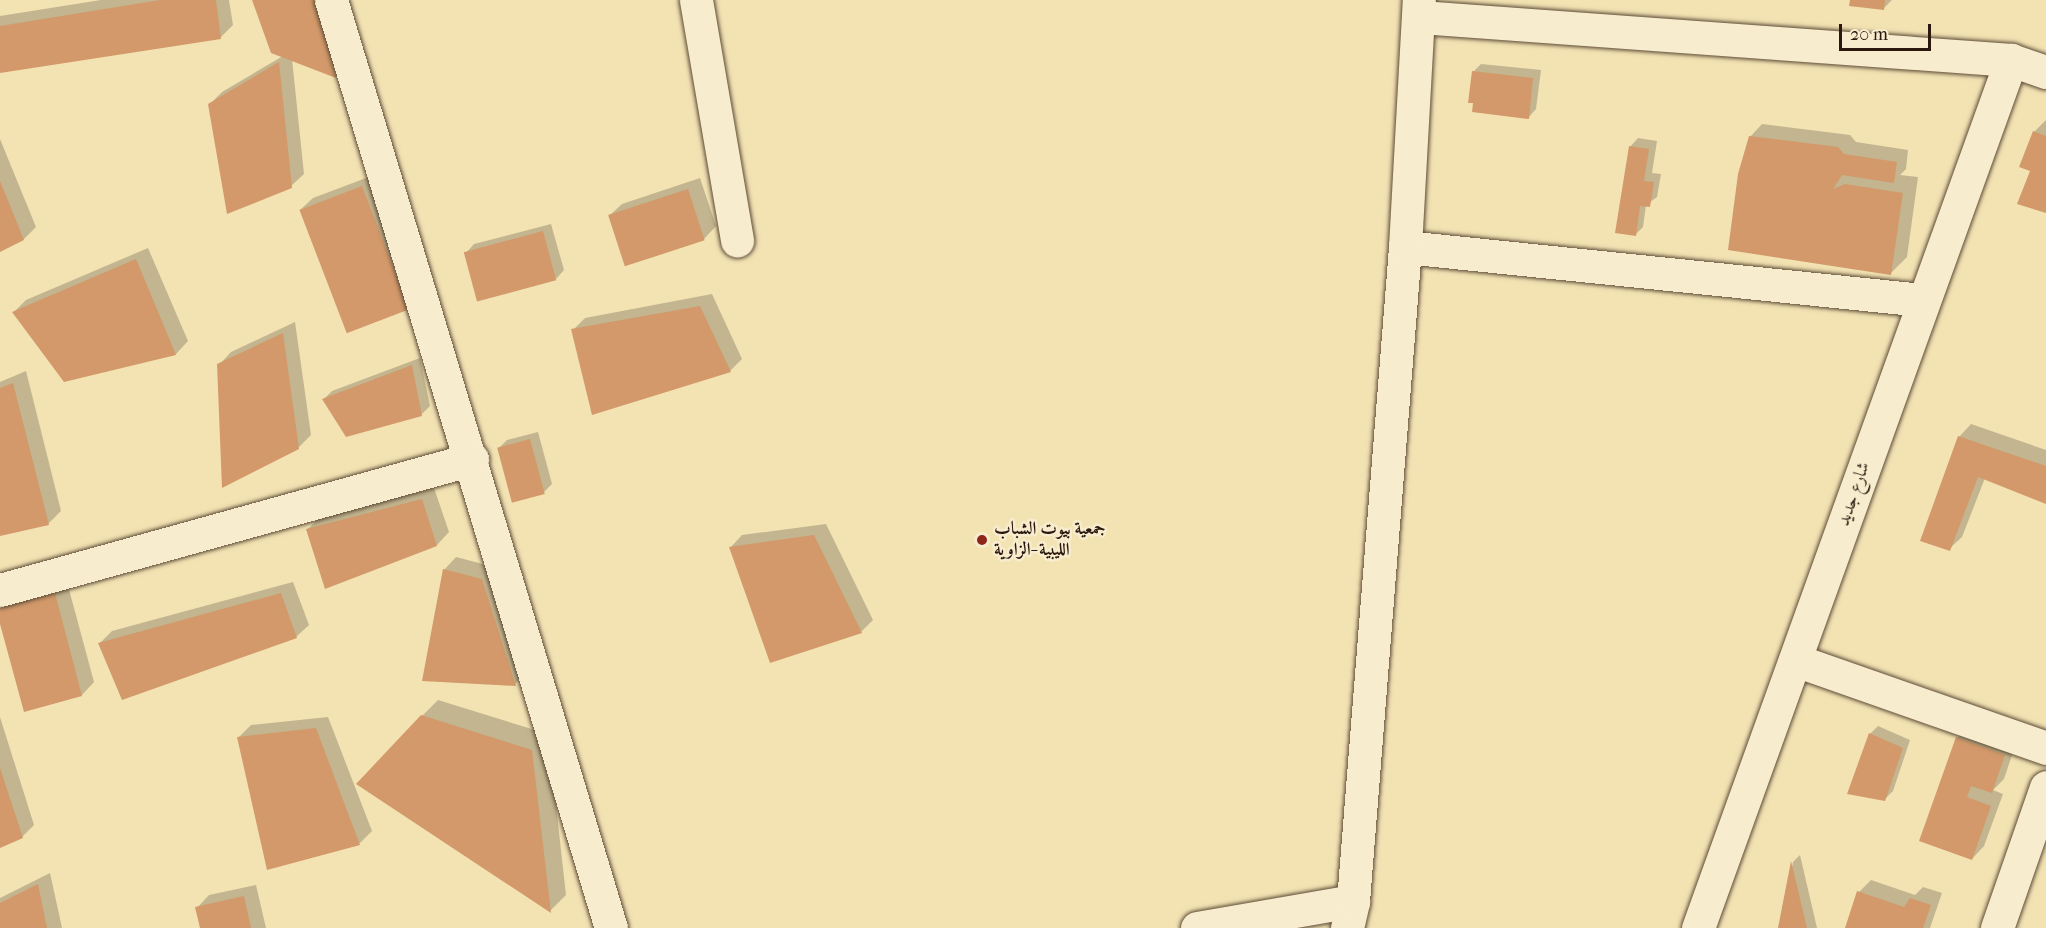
<!DOCTYPE html>
<html>
<head>
<meta charset="utf-8">
<style>
	body { margin:0 }
	#map { position:relative; width:2046px; height:928px; overflow:hidden; background:#f3e3b3; font-family:"IM FELL French Canon",Amiri,serif }
	div>[style] { position:absolute }
	.shadow>* { inset:0; background:#0003 }
	.building>* { inset:0; background:#d3996a; transform-origin:0 0 }
	.roads { filter:drop-shadow(0 0 2px #5d4b37) drop-shadow(0 0 2px #5d4b37) }
	.minor>* { height:33px; margin:-16.5px; padding:0 16.5px; transform-origin:16.5px; border-radius:16.5px; background:#f7edce }
	.dots>* { width:16px; height:16px; translate:-50% -50%; box-sizing:border-box; border:3px solid #f7edce; border-radius:50% }
	span { translate:-50% -50%; white-space:nowrap; text-align:center; line-height:1.15; -webkit-text-stroke:5px #f7edce; paint-order:stroke }
	.street-label { font-size:18px; color:#2b180e }
	.poi-label { font-size:18px; color:#2b180e; font-weight:700 }
	.left { translate:0 -50%; text-align:left }
	.scale { position:absolute; left:1839px; top:24px; width:92px; height:27px; box-sizing:border-box; border:3px solid #2b180e; border-top:0; padding-left:8px; font-size:18px; line-height:21px; white-space:nowrap; color:#2b180e; -webkit-text-stroke:4px #f7edce; paint-order:stroke }
</style>
</head>
<body>
<div id="map">
	<div class="shadow">
		<i style="clip-path:polygon(101px 0,229px 0,233px 25px,221px 37px,0 71px,0 16px)"></i>
		<i style="clip-path:polygon(253px 0,348px 65px,336px 77px,292px 59px,304px 174px,291px 186px,210px 104px,222px 92px,283px 56px)"></i>
		<i style="clip-path:polygon(1851px 0,1892px 0,1884px 8px)"></i>
		<i style="clip-path:polygon(1481px 64px,1541px 70px,1536px 109px,1528px 118px,1475px 102px,1473px 72px)"></i>
		<i style="clip-path:polygon(2046px 120px,2046px 212px,2032px 170px,2034px 132px)"></i>
		<i style="clip-path:polygon(1762px 124px,1850px 135px,1856px 142px,1908px 150px,1906px 169px,1900px 175px,1918px 177px,1907px 257px,1891px 273px,1750px 137px)"></i>
		<i style="clip-path:polygon(1638px 138px,1657px 141px,1652px 173px,1661px 174px,1657px 197px,1646px 205px,1643px 227px,1635px 235px,1630px 147px)"></i>
		<i style="clip-path:polygon(0 139px,36px 227px,24px 239px,0 251px)"></i>
		<i style="clip-path:polygon(374px 175px,408px 308px,300px 210px,313px 198px)"></i>
		<i style="clip-path:polygon(700px 178px,716px 226px,704px 239px,609px 216px,622px 204px)"></i>
		<i style="clip-path:polygon(551px 224px,564px 270px,556px 279px,478px 299px,466px 253px,474px 244px)"></i>
		<i style="clip-path:polygon(148px 248px,188px 341px,176px 354px,65px 381px,14px 312px,26px 300px)"></i>
		<i style="clip-path:polygon(712px 294px,742px 359px,730px 371px,573px 330px,585px 318px)"></i>
		<i style="clip-path:polygon(295px 322px,311px 435px,298px 448px,219px 365px,231px 352px)"></i>
		<i style="clip-path:polygon(420px 358px,430px 406px,422px 414px,324px 399px,332px 391px)"></i>
		<i style="clip-path:polygon(26px 371px,61px 511px,49px 523px,0 535px,0 382px)"></i>
		<i style="clip-path:polygon(1971px 424px,2046px 450px,2046px 502px,1985px 478px,1962px 537px,1949px 549px,1959px 437px)"></i>
		<i style="clip-path:polygon(538px 432px,552px 484px,544px 492px,499px 448px,507px 440px)"></i>
		<i style="clip-path:polygon(434px 488px,449px 532px,437px 545px,326px 587px,307px 530px,320px 517px)"></i>
		<i style="clip-path:polygon(826px 524px,873px 620px,861px 632px,730px 548px,742px 535px)"></i>
		<i style="clip-path:polygon(456px 557px,494px 567px,527px 672px,515px 684px,444px 570px)"></i>
		<i style="clip-path:polygon(67px 582px,94px 682px,82px 695px,25px 710px,0 607px,10px 597px)"></i>
		<i style="clip-path:polygon(293px 582px,309px 625px,296px 637px,100px 643px,112px 631px)"></i>
		<i style="clip-path:polygon(438px 700px,548px 734px,566px 895px,550px 911px,422px 716px)"></i>
		<i style="clip-path:polygon(0 717px,34px 825px,22px 837px,0 847px)"></i>
		<i style="clip-path:polygon(328px 717px,372px 831px,360px 843px,268px 868px,239px 737px,251px 725px)"></i>
		<i style="clip-path:polygon(1878px 726px,1910px 740px,1893px 791px,1885px 799px,1870px 734px)"></i>
		<i style="clip-path:polygon(1969px 726px,2016px 743px,2004px 779px,1993px 790px,2003px 794px,1984px 846px,1972px 859px,1957px 738px)"></i>
		<i style="clip-path:polygon(1800px 855px,1817px 928px,1780px 928px,1793px 862px)"></i>
		<i style="clip-path:polygon(50px 873px,62px 928px,0 928px,0 898px)"></i>
		<i style="clip-path:polygon(1871px 880px,1915px 895px,1923px 887px,1942px 893px,1930px 928px,1847px 928px,1859px 892px)"></i>
		<i style="clip-path:polygon(256px 885px,266px 928px,201px 928px,197px 908px,209px 895px)"></i>
	</div>
	<div class="building">
		<i style="clip-path:polygon(160px 0,216px 0,221px 39px,0 73px,0 26px)"></i>
		<i style="clip-path:polygon(252px 0,318px 0,336px 78px,271px 53px)"></i>
		<i style="clip-path:polygon(1850px 0,1885px 0,1884px 10px,1849px 6px)"></i>
		<i style="clip-path:polygon(279px 62px,292px 188px,227px 214px,208px 104px)"></i>
		<i style="clip-path:polygon(1472px 71px,1533px 78px,1529px 119px,1472px 112px,1473px 103px,1468px 103px)"></i>
		<i style="clip-path:polygon(2033px 131px,2046px 136px,2046px 213px,2017px 204px,2030px 171px,2019px 167px)"></i>
		<i style="clip-path:polygon(1749px 136px,1838px 147px,1844px 154px,1897px 162px,1894px 183px,1842px 175px,1833px 189px,1845px 184px,1903px 193px,1891px 275px,1728px 250px,1738px 174px)"></i>
		<i style="clip-path:polygon(1629px 146px,1649px 149px,1644px 181px,1654px 182px,1650px 207px,1640px 206px,1636px 236px,1615px 233px)"></i>
		<i style="clip-path:polygon(0 181px,24px 240px,0 252px)"></i>
		<i style="left:362px;top:186px;width:132px;height:67px;rotate:69deg"></i>
		<i style="left:688px;top:189px;width:54px;height:84px;rotate:72deg"></i>
		<i style="left:543px;top:231px;width:51px;height:82px;rotate:75deg"></i>
		<i style="clip-path:polygon(136px 259px,176px 355px,64px 382px,12px 312px)"></i>
		<i style="clip-path:polygon(700px 306px,731px 372px,592px 415px,571px 329px)"></i>
		<i style="clip-path:polygon(283px 333px,299px 449px,222px 488px,217px 364px)"></i>
		<i style="clip-path:polygon(412px 365px,422px 416px,346px 437px,322px 399px)"></i>
		<i style="clip-path:polygon(13px 383px,49px 525px,0 536px,0 388px)"></i>
		<i style="clip-path:polygon(1958px 436px,2046px 466px,2046px 504px,1978px 477px,1950px 551px,1920px 541px)"></i>
		<i style="left:530px;top:439px;width:57px;height:34px;rotate:75deg"></i>
		<i style="clip-path:polygon(422px 499px,437px 546px,325px 589px,306px 529px)"></i>
		<i style="clip-path:polygon(814px 535px,862px 633px,770px 663px,729px 547px)"></i>
		<i style="clip-path:polygon(443px 569px,482px 579px,516px 686px,422px 681px)"></i>
		<i style="clip-path:polygon(55px 593px,82px 696px,24px 712px,0 624px,0 608px)"></i>
		<i style="clip-path:polygon(281px 593px,297px 638px,122px 700px,98px 643px)"></i>
		<i style="clip-path:polygon(421px 715px,532px 750px,551px 913px,356px 784px)"></i>
		<i style="clip-path:polygon(316px 728px,360px 845px,267px 870px,237px 737px)"></i>
		<i style="clip-path:polygon(1869px 733px,1903px 748px,1885px 801px,1847px 794px)"></i>
		<i style="clip-path:polygon(1956px 737px,2005px 755px,1992px 793px,1971px 786px,1967px 797px,1991px 806px,1972px 860px,1919px 841px)"></i>
		<i style="clip-path:polygon(0 768px,23px 838px,0 848px)"></i>
		<i style="clip-path:polygon(1791px 861px,1807px 928px,1778px 928px)"></i>
		<i style="clip-path:polygon(38px 884px,47px 928px,0 928px,0 903px)"></i>
		<i style="clip-path:polygon(1857px 891px,1904px 907px,1910px 898px,1931px 905px,1923px 928px,1845px 928px)"></i>
		<i style="clip-path:polygon(244px 896px,251px 928px,200px 928px,195px 907px)"></i>
	</div>
	<div class="roads">
		<div class="minor">
			<i style="left:331px;top:0;width:969px;rotate:73.21deg"></i>
			<i style="left:696px;top:0;width:244px;rotate:80.3deg"></i>
			<i style="left:1420px;top:17px;width:593px;rotate:4.16deg"></i>
			<i style="left:2011px;top:60px;width:37px;rotate:19deg"></i>
			<i style="left:1405px;top:247px;width:520px;rotate:5.85deg"></i>
			<i style="left:0;top:590px;width:490px;rotate:-15.5deg"></i>
			<i style="left:1795px;top:660px;width:266px;rotate:19.3deg"></i>
			<i style="left:1197px;top:928px;width:158px;rotate:-9.8deg"></i>
			<i style="left:1347px;top:928px;width:28px;rotate:-77deg"></i>
			<i style="left:1353px;top:901px;width:656px;rotate:-85.45deg"></i>
			<i style="left:1405px;top:247px;width:247px;rotate:-86.8deg"></i>
			<i style="left:1698px;top:928px;width:923px;rotate:-70.17deg"></i>
			<i style="left:1997px;top:928px;width:149px;rotate:-70.8deg"></i>
		</div>
	</div>
	<div class="dots">
		<i style="left:982px;top:540px;background:#8f2418"></i>
	</div>
	<div class="street-label">
		<span style="left:1854px;top:494px;rotate:-71deg">شارع جديد</span>
	</div>
	<div class="poi-label">
		<span class="left" style="left:994px;top:540px">جمعية بيوت الشباب<br>الليبية -الزاوية</span>
	</div>
	<div class="scale">20 m</div>
</div>
</body>
</html>
